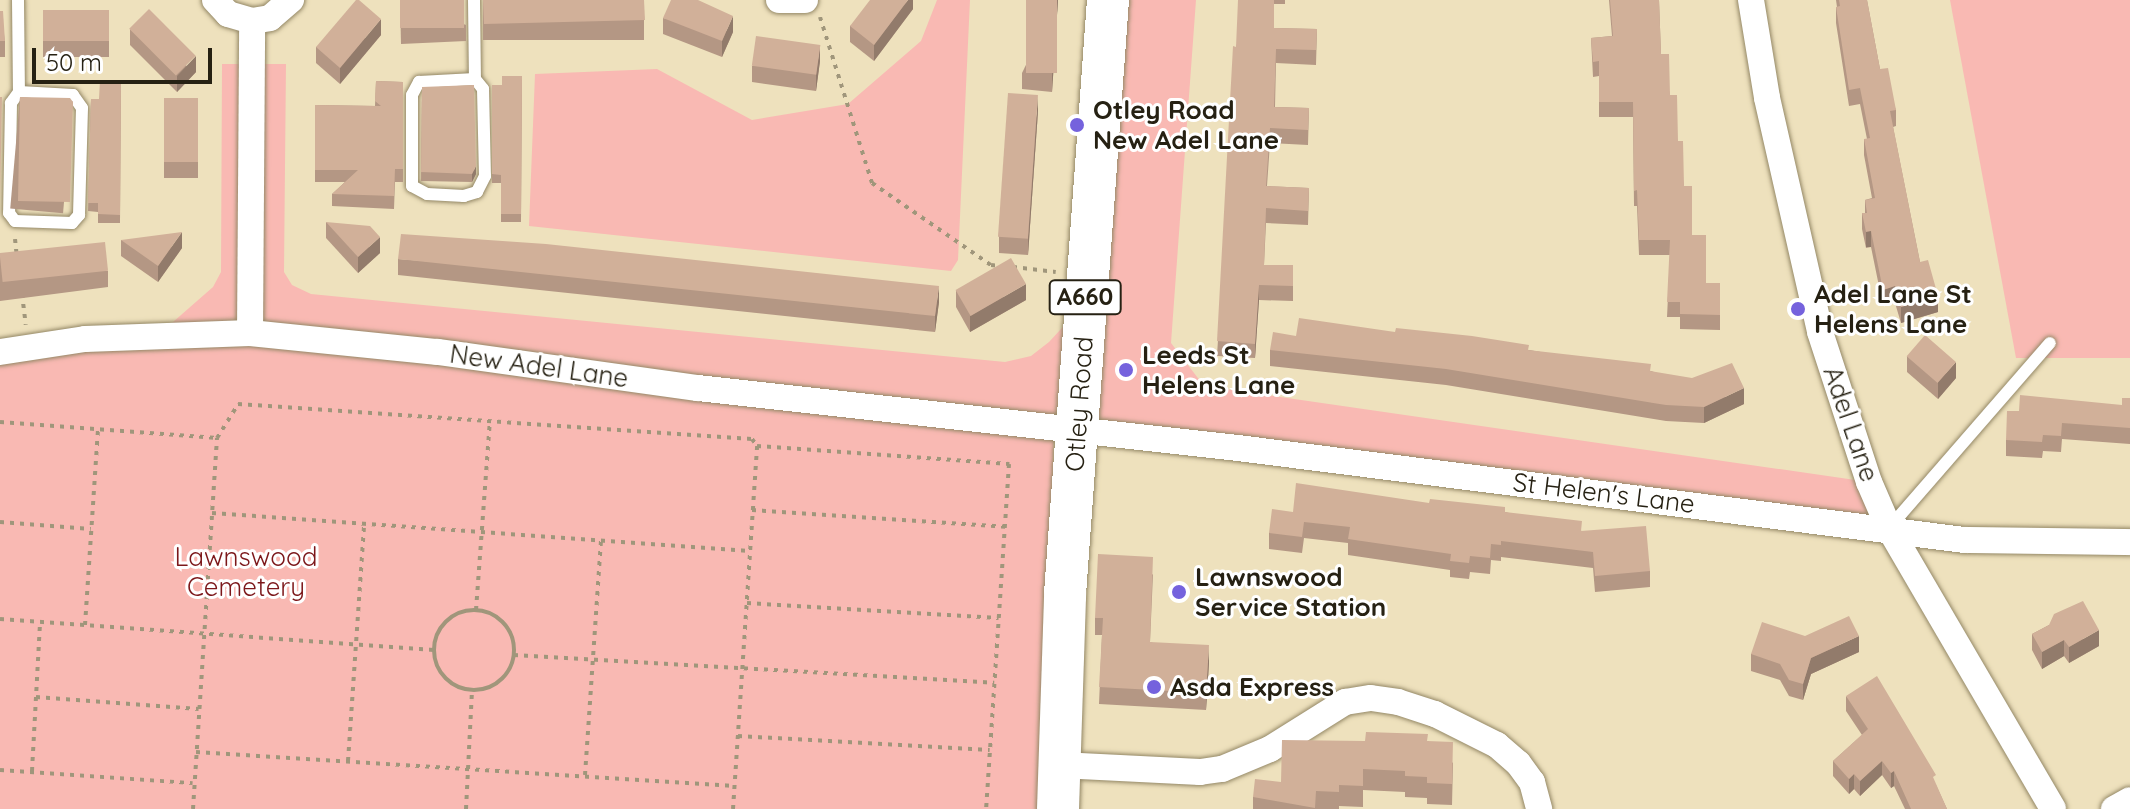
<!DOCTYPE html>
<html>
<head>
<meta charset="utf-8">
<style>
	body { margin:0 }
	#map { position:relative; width:2130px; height:809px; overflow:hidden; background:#eee1bd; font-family:Quicksand,sans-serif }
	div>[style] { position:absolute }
	.green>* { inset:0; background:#f9b9b3 }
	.path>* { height:4px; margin-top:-2px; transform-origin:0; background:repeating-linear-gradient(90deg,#a0967b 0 4px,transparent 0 10px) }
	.path>.ring { margin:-2px; padding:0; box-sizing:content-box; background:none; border:4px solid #a0967b; border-radius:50% }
	.roads { filter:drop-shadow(0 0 2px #948866) drop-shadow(0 0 2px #948866) }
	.service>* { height:12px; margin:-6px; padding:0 6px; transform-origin:6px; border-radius:6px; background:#fff }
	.minor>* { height:26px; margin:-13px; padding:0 13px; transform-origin:13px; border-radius:13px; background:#fff }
	.trunk>* { height:42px; margin:-21px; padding:0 21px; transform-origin:21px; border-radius:21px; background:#fff }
	.wall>* { inset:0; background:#b49784; transform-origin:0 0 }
	.shaded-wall>* { inset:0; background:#927b6b; transform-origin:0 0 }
	.building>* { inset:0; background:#d1b099; transform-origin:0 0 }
	.dots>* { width:22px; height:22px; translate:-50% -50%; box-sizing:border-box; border:4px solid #fff; border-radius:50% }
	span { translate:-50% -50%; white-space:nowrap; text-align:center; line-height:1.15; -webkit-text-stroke:6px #fff; paint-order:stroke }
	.shield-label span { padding:2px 6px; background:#fff; border:2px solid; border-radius:6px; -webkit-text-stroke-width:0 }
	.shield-label { font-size:24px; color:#262113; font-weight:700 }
	.poi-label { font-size:26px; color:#262113; font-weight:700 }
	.left { translate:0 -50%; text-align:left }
	.street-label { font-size:26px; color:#262113 }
	.park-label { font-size:26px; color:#7c171a }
	.scale { position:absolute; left:32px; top:48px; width:180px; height:36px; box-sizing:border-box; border:4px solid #262113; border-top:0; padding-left:10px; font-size:24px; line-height:28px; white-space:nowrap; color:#262113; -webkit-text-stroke:6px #fff; paint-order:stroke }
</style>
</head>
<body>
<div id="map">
	<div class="green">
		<i style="clip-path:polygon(937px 0,970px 0,958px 260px,951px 271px,529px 226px,535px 74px,657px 69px,752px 120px,848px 104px,921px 41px)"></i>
		<i style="clip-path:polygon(1108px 0,1196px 0,1171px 343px,1204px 386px,1869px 482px,1889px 528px,1054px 427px,1050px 602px,1038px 809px,0 809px,0 352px,157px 336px,213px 287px,221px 272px,222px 64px,286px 64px,284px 272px,292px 285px,311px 294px,1005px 362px,1031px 356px,1049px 342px,1085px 303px)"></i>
		<i style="clip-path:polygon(1950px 0,2130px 0,2130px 358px,2016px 358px)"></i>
	</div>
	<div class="path">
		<i style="left:820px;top:17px;width:174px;rotate:72.6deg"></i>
		<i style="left:872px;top:183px;width:145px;rotate:34.6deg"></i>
		<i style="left:991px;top:265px;width:9px;rotate:6deg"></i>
		<i style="left:15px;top:239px;width:19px;rotate:84deg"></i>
		<i style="left:1013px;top:267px;width:43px;rotate:6.6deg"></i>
		<i style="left:22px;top:294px;width:31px;rotate:83deg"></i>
		<i style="left:0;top:422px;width:218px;rotate:4.2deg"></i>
		<i style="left:752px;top:510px;width:254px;rotate:3.8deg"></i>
		<i style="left:212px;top:513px;width:539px;rotate:4.04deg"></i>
		<i style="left:0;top:522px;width:91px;rotate:4.4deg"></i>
		<i style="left:747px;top:603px;width:252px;rotate:3.4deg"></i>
		<i style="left:476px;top:610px;width:190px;rotate:-85.8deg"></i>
		<i class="ring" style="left:434px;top:610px;width:76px;height:76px"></i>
		<i style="left:0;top:619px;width:435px;rotate:4.1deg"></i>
		<i style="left:85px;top:625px;width:196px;rotate:-86.2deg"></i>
		<i style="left:514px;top:655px;width:481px;rotate:3.3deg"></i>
		<i style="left:36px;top:697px;width:163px;rotate:4.2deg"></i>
		<i style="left:738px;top:736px;width:252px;rotate:3.2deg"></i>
		<i style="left:196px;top:752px;width:540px;rotate:3.61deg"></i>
		<i style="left:348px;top:761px;width:238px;rotate:-86.1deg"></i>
		<i style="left:0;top:770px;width:193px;rotate:3.9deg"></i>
		<i style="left:32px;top:771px;width:149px;rotate:-86.9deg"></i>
		<i style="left:585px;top:775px;width:236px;rotate:-86.1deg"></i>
		<i style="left:193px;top:809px;width:372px;rotate:-86.3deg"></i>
		<i style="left:217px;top:438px;width:40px;rotate:-58deg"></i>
		<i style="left:238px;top:404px;width:515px;rotate:3.9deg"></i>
		<i style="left:752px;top:439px;width:9px;rotate:54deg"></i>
		<i style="left:757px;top:446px;width:253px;rotate:4.1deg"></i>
		<i style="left:1009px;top:464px;width:346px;rotate:93.8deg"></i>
		<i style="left:466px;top:809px;width:120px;rotate:-87.1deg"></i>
		<i style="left:733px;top:809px;width:364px;rotate:-86.2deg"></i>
	</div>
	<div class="roads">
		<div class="service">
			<i style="left:18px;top:0;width:92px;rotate:89.4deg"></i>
			<i style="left:19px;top:92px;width:14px;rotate:126deg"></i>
			<i style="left:11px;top:103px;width:110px;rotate:91deg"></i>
			<i style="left:9px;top:213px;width:10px;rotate:53deg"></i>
			<i style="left:15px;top:221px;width:57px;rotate:2deg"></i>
			<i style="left:72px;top:223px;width:11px;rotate:-49deg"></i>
			<i style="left:79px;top:215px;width:107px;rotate:-88.4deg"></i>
			<i style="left:82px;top:108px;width:16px;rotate:-125deg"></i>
			<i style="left:73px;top:95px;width:54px;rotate:-176.8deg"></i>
			<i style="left:474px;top:0;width:79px;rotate:89.3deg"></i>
			<i style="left:475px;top:79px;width:13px;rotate:51deg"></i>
			<i style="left:483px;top:89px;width:87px;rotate:88.7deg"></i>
			<i style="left:485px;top:176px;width:18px;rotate:117deg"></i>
			<i style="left:477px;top:192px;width:14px;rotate:163deg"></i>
			<i style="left:464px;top:196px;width:37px;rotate:-177deg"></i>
			<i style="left:427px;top:194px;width:17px;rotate:-152deg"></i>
			<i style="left:412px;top:186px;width:91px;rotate:-90deg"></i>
			<i style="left:412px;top:95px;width:15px;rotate:-62deg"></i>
			<i style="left:419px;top:82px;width:56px;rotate:-3.1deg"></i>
			<i style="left:1889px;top:528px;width:245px;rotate:-49deg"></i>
		</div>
		<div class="minor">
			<i style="left:215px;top:0;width:19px;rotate:47deg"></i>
			<i style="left:228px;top:14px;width:25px;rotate:16deg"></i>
			<i style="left:252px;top:21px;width:18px;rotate:-9deg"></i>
			<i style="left:270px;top:18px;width:28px;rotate:-41deg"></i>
			<i style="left:779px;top:0;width:26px"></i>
			<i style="left:1751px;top:0;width:99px;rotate:80.7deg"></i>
			<i style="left:1767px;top:98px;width:240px;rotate:77.2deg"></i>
			<i style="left:1820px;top:332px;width:158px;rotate:71.9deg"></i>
			<i style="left:1869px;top:482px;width:50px;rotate:66.5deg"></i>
			<i style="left:1889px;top:528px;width:325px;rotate:59.7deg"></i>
			<i style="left:250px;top:333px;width:312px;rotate:-89.6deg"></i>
			<i style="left:0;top:352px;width:86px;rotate:-8.7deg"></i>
			<i style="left:85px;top:339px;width:165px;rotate:-2.1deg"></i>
			<i style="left:250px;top:333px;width:189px;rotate:5.8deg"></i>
			<i style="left:438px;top:352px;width:262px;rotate:7.9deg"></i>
			<i style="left:698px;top:388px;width:543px;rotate:6.34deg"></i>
			<i style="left:1238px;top:448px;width:732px;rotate:7.22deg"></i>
			<i style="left:1964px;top:540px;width:166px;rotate:0.7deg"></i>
			<i style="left:1060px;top:765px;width:140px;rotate:2.9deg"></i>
			<i style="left:1200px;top:772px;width:22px;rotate:-8deg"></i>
			<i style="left:1222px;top:769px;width:52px;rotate:-22.6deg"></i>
			<i style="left:1270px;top:749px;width:89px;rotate:-32.1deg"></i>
			<i style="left:1345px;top:702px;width:26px;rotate:-9deg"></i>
			<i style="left:1371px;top:698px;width:27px;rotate:8deg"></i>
			<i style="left:1398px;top:702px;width:39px;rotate:18deg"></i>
			<i style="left:1435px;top:714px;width:69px;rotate:26.6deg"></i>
			<i style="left:1497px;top:745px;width:28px;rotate:41deg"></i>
			<i style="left:1518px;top:763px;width:24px;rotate:54deg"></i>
			<i style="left:1532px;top:782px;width:28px;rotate:75deg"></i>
			<i style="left:2114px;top:809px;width:18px;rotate:-29deg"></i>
		</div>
		<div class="trunk">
			<i style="left:1058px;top:809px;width:215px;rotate:-88.1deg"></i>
			<i style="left:1065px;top:594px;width:596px;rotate:-85.86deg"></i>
		</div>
	</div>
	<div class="wall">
		<i style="clip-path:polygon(400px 0,466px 25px,466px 41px,401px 44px)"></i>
		<i style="left:483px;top:0;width:161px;height:40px"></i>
		<i style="clip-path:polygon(913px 0,913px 9px,874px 61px,850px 42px,850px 26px)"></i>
		<i style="clip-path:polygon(1058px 0,1052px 92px,1022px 89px,1022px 73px)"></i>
		<i style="clip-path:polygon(1251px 0,1285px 0,1285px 4px,1274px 4px,1274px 28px,1317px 29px,1316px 65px,1276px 63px,1275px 107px,1309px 108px,1308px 145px,1270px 143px,1267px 186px,1309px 188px,1308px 225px,1266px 223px,1264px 265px,1293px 265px,1293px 301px,1259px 300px,1255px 358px,1217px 356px,1236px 47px)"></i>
		<i style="clip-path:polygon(1609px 0,1659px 0,1661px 54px,1670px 95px,1684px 186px,1692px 235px,1706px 283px,1720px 283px,1720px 330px,1680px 329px,1680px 317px,1667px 317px,1670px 255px,1639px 255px,1637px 206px,1634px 206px,1633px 117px,1599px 117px,1599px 76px,1593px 77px,1591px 38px,1612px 36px)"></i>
		<i style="clip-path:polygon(1836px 0,1867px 0,1880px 69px,1896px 110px,1896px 126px,1893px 127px,1920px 262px,1938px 312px,1901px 323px,1895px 303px,1883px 306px,1871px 247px,1866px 248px,1862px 229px,1862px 213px,1865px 213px,1865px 200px,1872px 198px,1864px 155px,1864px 139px,1867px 139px,1860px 104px,1849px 106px,1836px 23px,1836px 7px,1837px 7px)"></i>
		<i style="left:43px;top:10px;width:66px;height:47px"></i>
		<i style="clip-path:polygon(0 11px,5px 41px,5px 57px,0 57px)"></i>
		<i style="clip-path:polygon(663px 18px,733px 32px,722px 57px,663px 34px)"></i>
		<i style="clip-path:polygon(130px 29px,196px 72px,177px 92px,130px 45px)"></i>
		<i style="clip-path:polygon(381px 35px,340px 84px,316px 63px,316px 47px)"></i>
		<i style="clip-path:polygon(820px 61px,816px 91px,752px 82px,752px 66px)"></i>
		<i style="clip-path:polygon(522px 76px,521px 222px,501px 222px,501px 183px,492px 183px,492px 85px,502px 85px)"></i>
		<i style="clip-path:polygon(121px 80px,120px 223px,98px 223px,98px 212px,88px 211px,91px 99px,99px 99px)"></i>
		<i style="clip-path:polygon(376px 81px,403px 82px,403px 182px,395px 182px,394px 209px,332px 206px,332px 194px,345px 182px,315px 182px,315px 105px,375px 106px)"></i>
		<i style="clip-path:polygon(422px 87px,476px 174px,472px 182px,421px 181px)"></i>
		<i style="left:20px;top:97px;width:53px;height:112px;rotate:5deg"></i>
		<i style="left:164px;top:98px;width:34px;height:80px"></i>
		<i style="clip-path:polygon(1038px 111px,1028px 255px,999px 253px,999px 237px)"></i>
		<i style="clip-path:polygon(326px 222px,380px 253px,358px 273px,326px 238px)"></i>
		<i style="clip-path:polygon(121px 240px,182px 248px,158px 282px,121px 256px)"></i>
		<i style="clip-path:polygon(0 256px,108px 271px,108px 287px,0 301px)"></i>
		<i style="clip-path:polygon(398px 259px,939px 302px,935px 332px,398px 275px)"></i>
		<i style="clip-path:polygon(956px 291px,1026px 300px,970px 332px,956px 307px)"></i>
		<i style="clip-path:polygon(1395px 332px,1529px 350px,1651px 371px,1744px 404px,1704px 423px,1666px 421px,1446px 385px,1270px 366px,1270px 350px,1296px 336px)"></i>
		<i style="clip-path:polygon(1907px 356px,1956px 378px,1938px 399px,1907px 372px)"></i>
		<i style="clip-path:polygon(2130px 398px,2130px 444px,2062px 439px,2061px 452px,2043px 451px,2042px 458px,2006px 456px,2006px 440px,2019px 411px,2122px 405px)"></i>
		<i style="clip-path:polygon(1429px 503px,1505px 512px,1582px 531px,1650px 571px,1650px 587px,1595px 592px,1593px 568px,1501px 557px,1501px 561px,1491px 560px,1490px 574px,1470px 572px,1469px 579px,1450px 577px,1450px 570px,1348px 555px,1348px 543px,1304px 538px,1302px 553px,1269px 549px,1269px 533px,1293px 512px)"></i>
		<i style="clip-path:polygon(1153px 574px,1150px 642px,1209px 663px,1206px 710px,1099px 704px,1102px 635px,1095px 635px,1095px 618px)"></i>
		<i style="clip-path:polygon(2049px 625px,2099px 646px,2069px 663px,2064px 656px,2042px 669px,2032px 650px,2032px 634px)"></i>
		<i style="clip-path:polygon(1805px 636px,1859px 652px,1811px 674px,1803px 700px,1789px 696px,1780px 680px,1751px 671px,1751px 654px)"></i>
		<i style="clip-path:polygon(1846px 696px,1936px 785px,1947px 809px,1905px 809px,1894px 786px,1891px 788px,1882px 775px,1860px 796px,1854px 789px,1849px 794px,1833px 776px,1833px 761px,1862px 735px,1846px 711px)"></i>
		<i style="clip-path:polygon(1428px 741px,1453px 763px,1452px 805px,1427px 804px,1427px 798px,1405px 797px,1405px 792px,1363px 790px,1363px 807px,1339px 806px,1339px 809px,1253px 809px,1253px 797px,1281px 782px)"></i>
	</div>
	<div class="shaded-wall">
		<i style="clip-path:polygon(908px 0,913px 0,913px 9px,874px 61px,874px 45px)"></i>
		<i style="clip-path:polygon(1057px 0,1058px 0,1052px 92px,1052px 76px)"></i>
		<i style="clip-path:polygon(733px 16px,733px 32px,722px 57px,722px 41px)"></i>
		<i style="clip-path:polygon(381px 19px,381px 35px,340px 84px,340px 68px)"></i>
		<i style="clip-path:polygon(820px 45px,820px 61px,816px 91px,816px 75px)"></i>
		<i style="clip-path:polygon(196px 56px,196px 72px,177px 92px,177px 76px)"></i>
		<i style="clip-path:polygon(1038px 95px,1038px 111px,1028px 255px,1028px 239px)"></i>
		<i style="clip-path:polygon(476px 166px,476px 174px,472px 182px,472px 174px)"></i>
		<i style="left:1871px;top:231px;width:16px;height:5px;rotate:90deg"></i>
		<i style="clip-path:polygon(182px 232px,182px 248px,158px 282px,158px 266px)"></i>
		<i style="clip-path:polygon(380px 237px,380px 253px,358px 273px,358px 257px)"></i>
		<i style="clip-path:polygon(1026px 284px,1026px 300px,970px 332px,970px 316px)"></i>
		<i style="clip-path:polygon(1259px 285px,1259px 300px,1255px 358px,1255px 344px)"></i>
		<i style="clip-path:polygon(939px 286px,939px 302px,935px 332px,935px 316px)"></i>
		<i style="clip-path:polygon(1895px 286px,1895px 303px,1883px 306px,1883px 290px)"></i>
		<i style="clip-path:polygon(1938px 296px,1938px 312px,1901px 323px,1901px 307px)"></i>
		<i style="clip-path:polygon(1956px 362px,1956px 378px,1938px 399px,1938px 382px)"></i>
		<i style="clip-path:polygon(1744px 388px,1744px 404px,1704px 423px,1704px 407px)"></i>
		<i style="clip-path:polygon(2099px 630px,2099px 646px,2069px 663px,2069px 647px)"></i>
		<i style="clip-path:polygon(1859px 636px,1859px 652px,1811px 674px,1803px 700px,1803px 684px,1811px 658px)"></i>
		<i style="clip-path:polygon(2064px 640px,2064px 656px,2042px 669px,2042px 652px)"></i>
		<i style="clip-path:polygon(1209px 645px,1209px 663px,1206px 710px,1206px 693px)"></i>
		<i style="clip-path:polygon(1882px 761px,1882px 775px,1860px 796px,1860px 781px)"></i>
		<i style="clip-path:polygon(1894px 771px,1894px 786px,1891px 788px,1891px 773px)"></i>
		<i style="clip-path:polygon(1854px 774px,1854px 789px,1849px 794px,1849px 779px)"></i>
	</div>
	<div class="building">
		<i style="clip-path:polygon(356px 0,359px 0,381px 19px,340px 68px,316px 47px)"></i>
		<i style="left:400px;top:0;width:64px;height:28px"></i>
		<i style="clip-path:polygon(483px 0,644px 0,645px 20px,484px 24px)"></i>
		<i style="clip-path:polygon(671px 0,698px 0,733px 16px,722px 41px,663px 18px)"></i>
		<i style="clip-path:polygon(870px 0,908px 0,874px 45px,850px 26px)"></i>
		<i style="left:1026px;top:0;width:31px;height:73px"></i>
		<i style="clip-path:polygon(1238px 0,1274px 0,1274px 28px,1317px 29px,1316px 50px,1276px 49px,1274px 107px,1309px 108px,1308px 130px,1270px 128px,1266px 186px,1309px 188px,1308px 211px,1266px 208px,1264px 265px,1293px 265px,1293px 286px,1259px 285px,1255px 344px,1217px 341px,1233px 46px,1236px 47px)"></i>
		<i style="clip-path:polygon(1610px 0,1659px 0,1661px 54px,1669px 54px,1670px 95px,1677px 95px,1678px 141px,1683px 141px,1684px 186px,1692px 186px,1692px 235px,1706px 235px,1706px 283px,1720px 283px,1720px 315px,1680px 314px,1680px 302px,1667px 302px,1670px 240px,1639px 240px,1637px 190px,1634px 191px,1633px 102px,1599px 102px,1599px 61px,1593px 62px,1591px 38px,1613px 36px)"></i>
		<i style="clip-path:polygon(1839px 0,1867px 0,1880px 69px,1888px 68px,1896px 110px,1890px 111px,1920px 262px,1928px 260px,1938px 296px,1901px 307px,1895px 286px,1883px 290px,1871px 231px,1866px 232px,1862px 213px,1867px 213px,1865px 200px,1875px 198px,1864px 139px,1870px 138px,1860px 88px,1849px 90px,1836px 7px,1840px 6px)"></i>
		<i style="left:149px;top:9px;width:66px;height:28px;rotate:45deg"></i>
		<i style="left:43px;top:10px;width:66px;height:31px"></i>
		<i style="clip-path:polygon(0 11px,3px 11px,5px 41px,0 41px)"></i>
		<i style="left:756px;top:36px;width:65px;height:30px;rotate:8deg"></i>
		<i style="clip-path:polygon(502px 76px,522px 76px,521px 214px,501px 214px,501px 175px,492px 174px,492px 85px,502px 85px)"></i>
		<i style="clip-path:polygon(100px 80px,121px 80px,120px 215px,98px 214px,98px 203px,88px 203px,91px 99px,99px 99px)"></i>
		<i style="clip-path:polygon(376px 81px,403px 82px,403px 169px,395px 169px,394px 196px,332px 194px,358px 170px,315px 170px,315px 105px,381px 106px,375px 101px)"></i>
		<i style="clip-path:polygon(474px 85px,476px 166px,472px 174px,421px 172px,422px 87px)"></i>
		<i style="left:1008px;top:93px;width:30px;height:144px;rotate:4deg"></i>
		<i style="clip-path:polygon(0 97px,2px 97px,0 200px)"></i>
		<i style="clip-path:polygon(20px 97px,70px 98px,73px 102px,70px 202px,18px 201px)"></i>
		<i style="left:164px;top:98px;width:34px;height:64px"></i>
		<i style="clip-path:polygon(326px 222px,370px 226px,380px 237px,358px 257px)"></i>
		<i style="clip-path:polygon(182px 232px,158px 266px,121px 240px)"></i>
		<i style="clip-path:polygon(401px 234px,546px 244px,939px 286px,935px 316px,398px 259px)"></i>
		<i style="left:105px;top:242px;width:29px;height:106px;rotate:84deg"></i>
		<i style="left:1011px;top:258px;width:30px;height:64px;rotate:60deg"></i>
		<i style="clip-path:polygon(1299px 318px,1395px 332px,1396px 328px,1472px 336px,1529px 345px,1528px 350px,1651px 364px,1650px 371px,1692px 378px,1732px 363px,1744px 388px,1704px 407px,1666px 405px,1446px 369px,1270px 350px,1273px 332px,1296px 336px)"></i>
		<i style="left:1925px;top:335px;width:41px;height:28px;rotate:41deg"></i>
		<i style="clip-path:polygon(2020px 395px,2122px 405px,2122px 398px,2130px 398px,2130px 428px,2062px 423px,2061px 436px,2043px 435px,2042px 442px,2006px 440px,2007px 411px,2019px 411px)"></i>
		<i style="clip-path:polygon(1296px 483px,1429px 503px,1430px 499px,1505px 507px,1505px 512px,1582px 521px,1581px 531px,1646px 526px,1650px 571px,1595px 576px,1593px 552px,1501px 541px,1501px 545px,1491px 544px,1490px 558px,1470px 556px,1469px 563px,1450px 561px,1451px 554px,1348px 539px,1350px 527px,1304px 522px,1302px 537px,1269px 533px,1272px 509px,1293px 512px)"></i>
		<i style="clip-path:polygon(1098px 554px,1153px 557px,1150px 642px,1209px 645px,1206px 693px,1099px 687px,1103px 618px,1095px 618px)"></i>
		<i style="clip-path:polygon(2083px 601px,2099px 630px,2069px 647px,2064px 640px,2042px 652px,2032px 634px,2049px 625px,2054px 614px)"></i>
		<i style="clip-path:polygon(1849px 616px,1859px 636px,1811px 658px,1803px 684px,1789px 680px,1780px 664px,1751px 654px,1762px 622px,1805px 636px)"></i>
		<i style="clip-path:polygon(1877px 676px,1936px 775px,1933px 777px,1947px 809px,1911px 809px,1894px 771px,1891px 773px,1882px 761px,1860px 781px,1854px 774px,1849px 779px,1833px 761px,1868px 729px,1846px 696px)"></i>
		<i style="clip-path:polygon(1366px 732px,1428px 734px,1427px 741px,1453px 742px,1452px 784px,1427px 783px,1427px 777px,1405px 776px,1405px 771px,1363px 769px,1363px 786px,1339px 785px,1339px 792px,1316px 791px,1315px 808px,1253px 797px,1255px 779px,1281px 782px,1282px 740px,1365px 741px)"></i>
	</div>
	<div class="dots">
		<i style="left:1077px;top:125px;background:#7562dd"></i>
		<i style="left:1798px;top:309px;background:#7562dd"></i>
		<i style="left:1126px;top:370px;background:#7562dd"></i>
		<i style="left:1179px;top:592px;background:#7562dd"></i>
		<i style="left:1154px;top:687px;background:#7562dd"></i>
	</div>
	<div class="shield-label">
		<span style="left:1085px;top:297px">A660</span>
	</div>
	<div class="poi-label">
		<span class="left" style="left:1093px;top:125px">Otley Road<br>New Adel Lane</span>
		<span class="left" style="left:1814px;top:309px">Adel Lane St<br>Helens Lane</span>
		<span class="left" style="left:1142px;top:370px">Leeds St<br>Helens Lane</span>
		<span class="left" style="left:1195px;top:592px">Lawnswood<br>Service Station</span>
		<span class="left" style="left:1170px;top:687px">Asda Express</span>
	</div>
	<div class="street-label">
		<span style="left:539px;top:366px;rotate:8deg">New Adel Lane</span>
		<span style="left:1079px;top:404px;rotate:-86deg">Otley Road</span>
		<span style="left:1851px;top:424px;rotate:71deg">Adel Lane</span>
		<span style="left:1604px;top:493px;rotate:7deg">St Helen's Lane</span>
	</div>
	<div class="park-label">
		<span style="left:246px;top:572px">Lawnswood<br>Cemetery</span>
	</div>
	<div class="scale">50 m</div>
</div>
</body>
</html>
